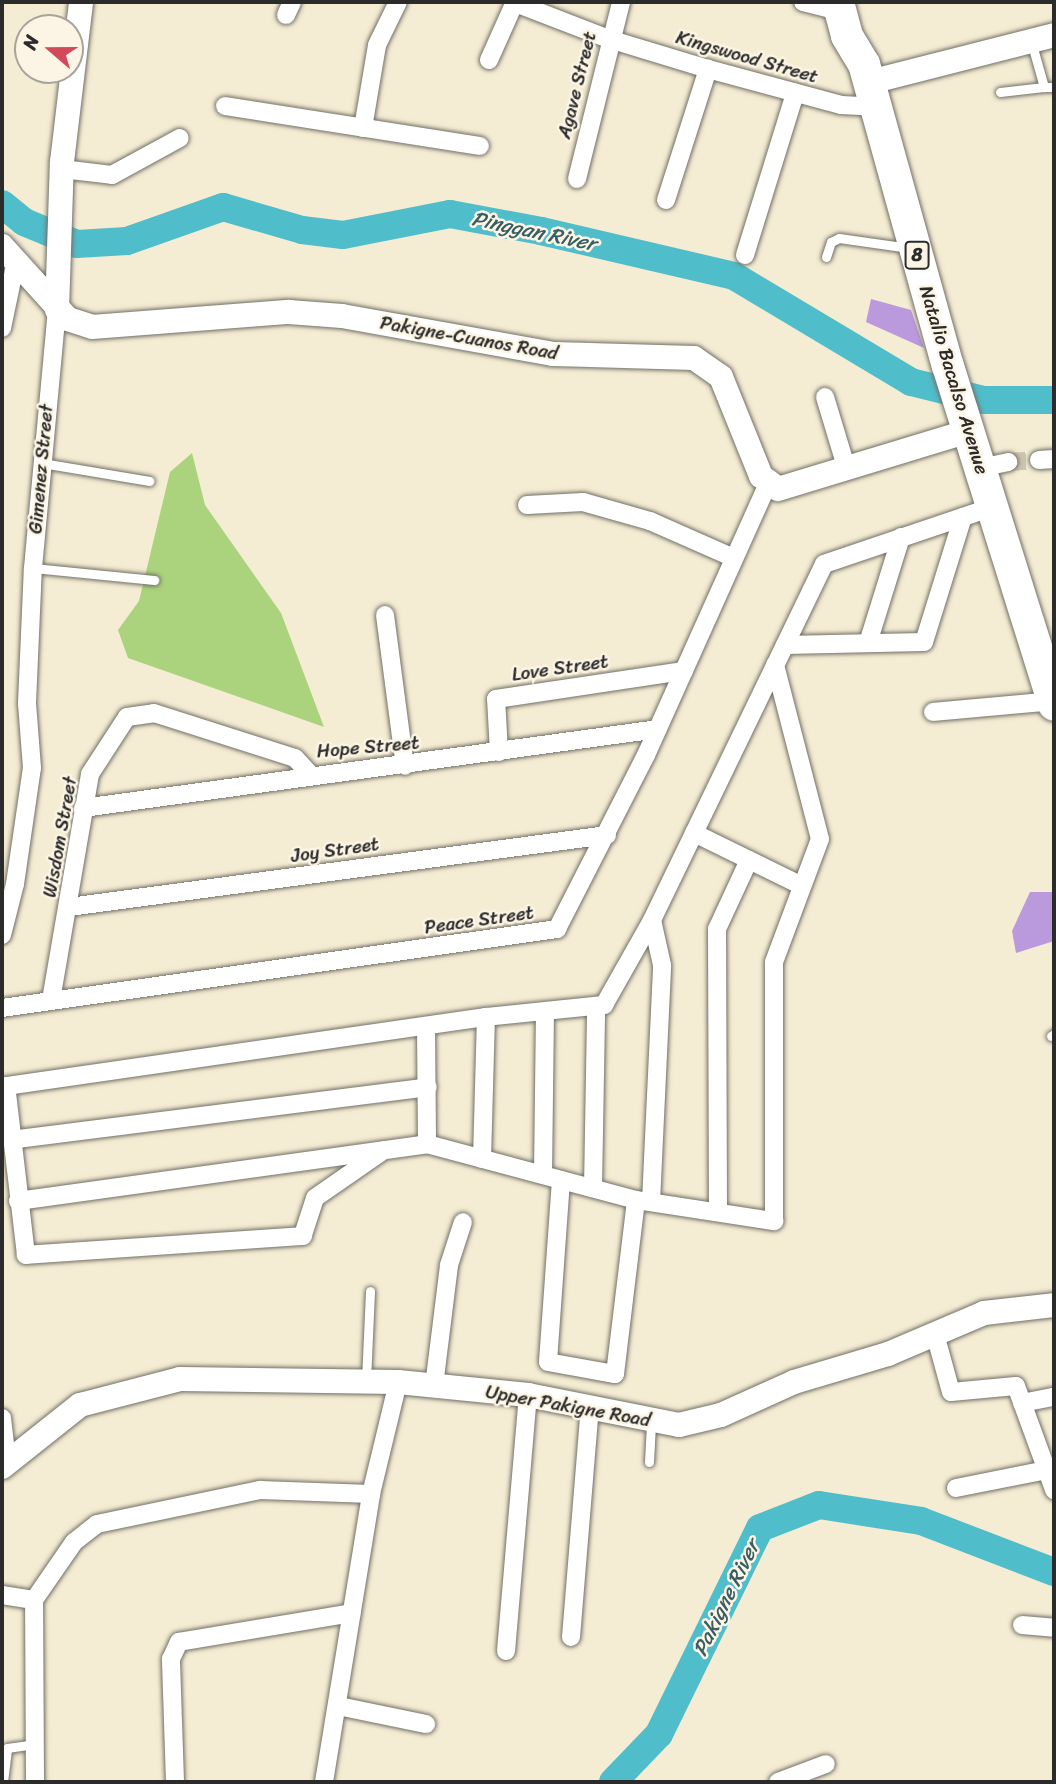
<!DOCTYPE html>
<html>
<head>
<meta charset="utf-8">
<style>
	body { margin:0 }
	#map { position:relative; width:1056px; height:1784px; overflow:hidden; background:#f4ecd3; font-family:Sriracha,sans-serif }
	div>[style] { position:absolute }
	.green>* { inset:0; background:#abd37d }
	.river>* { height:28px; margin:-14px; padding:0 14px; transform-origin:14px; border-radius:14px; background:#50bdca }
	.building>* { inset:0; background:#b9d }
	.street-tunnel>* { height:18px; margin-top:-9px; transform-origin:0; background:repeating-linear-gradient(90deg,#ccc5b1 0 18px,transparent 0 27px) }
	.roads { filter:drop-shadow(0 0 2px #716f66) drop-shadow(0 0 2px #716f66) }
	.lane>* { height:9px; margin:-4.5px; padding:0 4.5px; transform-origin:4.5px; border-radius:4.5px; background:#fff }
	.street>* { height:18px; margin:-9px; padding:0 9px; transform-origin:9px; border-radius:9px; background:#fff }
	.secondary>* { height:24px; margin:-12px; padding:0 12px; transform-origin:12px; border-radius:12px; background:#fff }
	.highway>* { height:32px; margin:-16px; padding:0 16px; transform-origin:16px; border-radius:16px; background:#fff }
	span { translate:-50% -50%; white-space:nowrap; text-align:center; line-height:1.15; -webkit-text-stroke:5px #fcf5e5; paint-order:stroke }
	.shield-label span { padding:2px 5px; background:#fcf5e5; border:2px solid; border-radius:5px; -webkit-text-stroke-width:0 }
	.shield-label { font-size:18px; color:#2b2b2b; font-weight:700 }
	.street-label { font-size:19px; color:#2b2b2b }
	.water-label { font-size:21px; color:#385e63; font-style:italic }
	.frame { position:absolute; inset:0; border:4px solid #2b2b2b; pointer-events:none }
	.north { position:absolute; left:14px; top:14px; width:70px; height:70px; box-sizing:border-box; background:#fcf5e5; border:2px solid #a8a49b; border-radius:50%; rotate:290deg; font-size:19px; font-weight:700; line-height:28px; text-align:center; color:#2b2b2b }
	.north::after { content:''; display:block; margin:auto; width:24px; height:32px; background:#d1495b; clip-path:polygon(50% 0,100% 100%,50% 72%,0 100%) }
</style>
</head>
<body>
<div id="map">
	<div class="green">
		<i style="clip-path:polygon(192px 453px,205px 505px,281px 613px,324px 727px,128px 658px,118px 630px,139px 601px,170px 472px)"></i>
	</div>
	<div class="river">
		<i style="left:2px;top:204px;width:28px;rotate:39deg"></i>
		<i style="left:24px;top:222px;width:57px;rotate:22.5deg"></i>
		<i style="left:77px;top:244px;width:50px;rotate:-3.4deg"></i>
		<i style="left:127px;top:241px;width:102px;rotate:-19.5deg"></i>
		<i style="left:223px;top:207px;width:82px;rotate:16.2deg"></i>
		<i style="left:302px;top:230px;width:41px;rotate:7deg"></i>
		<i style="left:343px;top:235px;width:109px;rotate:-11.1deg"></i>
		<i style="left:450px;top:214px;width:93px;rotate:10.6deg"></i>
		<i style="left:541px;top:231px;width:198px;rotate:13.1deg"></i>
		<i style="left:734px;top:276px;width:206px;rotate:30.9deg"></i>
		<i style="left:911px;top:382px;width:75px;rotate:13.9deg"></i>
		<i style="left:984px;top:400px;width:70px"></i>
		<i style="left:613px;top:1782px;width:66px;rotate:-46.2deg"></i>
		<i style="left:659px;top:1734px;width:229px;rotate:-63.9deg"></i>
		<i style="left:760px;top:1528px;width:63px;rotate:-21.3deg"></i>
		<i style="left:819px;top:1505px;width:103px;rotate:8.9deg"></i>
		<i style="left:921px;top:1521px;width:142px;rotate:21deg"></i>
	</div>
	<div class="building">
		<i style="clip-path:polygon(871px 299px,911px 310px,924px 348px,866px 322px)"></i>
		<i style="clip-path:polygon(1030px 892px,1054px 892px,1054px 941px,1016px 953px,1012px 931px)"></i>
	</div>
	<div class="street-tunnel">
		<i style="left:1008px;top:462px;width:31px;rotate:-4deg"></i>
	</div>
	<div class="roads">
		<div class="lane">
			<i style="left:1031px;top:41px;width:48px;rotate:74.2deg"></i>
			<i style="left:1044px;top:87px;width:10px"></i>
			<i style="left:1000px;top:92px;width:44px;rotate:-6.5deg"></i>
			<i style="left:826px;top:257px;width:16px;rotate:-72deg"></i>
			<i style="left:831px;top:242px;width:9px;rotate:-27deg"></i>
			<i style="left:839px;top:238px;width:71px;rotate:8.1deg"></i>
			<i style="left:42px;top:463px;width:109px;rotate:9.5deg"></i>
			<i style="left:33px;top:568px;width:122px;rotate:5.7deg"></i>
			<i style="left:1051px;top:1036px;width:4px;rotate:-34deg"></i>
			<i style="left:366px;top:1380px;width:89px;rotate:-87.4deg"></i>
			<i style="left:649px;top:1462px;width:39px;rotate:-87deg"></i>
			<i style="left:3px;top:1782px;width:34px;rotate:-83deg"></i>
			<i style="left:7px;top:1748px;width:28px;rotate:-8deg"></i>
		</div>
		<div class="street">
			<i style="left:513px;top:2px;width:103px;rotate:21.1deg"></i>
			<i style="left:609px;top:39px;width:103px;rotate:16.9deg"></i>
			<i style="left:708px;top:69px;width:138px;rotate:15.1deg"></i>
			<i style="left:841px;top:105px;width:34px;rotate:3deg"></i>
			<i style="left:803px;top:2px;width:38px;rotate:14deg"></i>
			<i style="left:286px;top:15px;width:14px;rotate:-65deg"></i>
			<i style="left:489px;top:60px;width:64px;rotate:-65.9deg"></i>
			<i style="left:225px;top:106px;width:258px;rotate:8.9deg"></i>
			<i style="left:363px;top:128px;width:84px;rotate:-80.4deg"></i>
			<i style="left:377px;top:45px;width:48px;rotate:-64deg"></i>
			<i style="left:62px;top:169px;width:50px;rotate:6.8deg"></i>
			<i style="left:112px;top:175px;width:77px;rotate:-28.6deg"></i>
			<i style="left:577px;top:179px;width:182px;rotate:-76deg"></i>
			<i style="left:666px;top:200px;width:138px;rotate:-72.2deg"></i>
			<i style="left:745px;top:255px;width:170px;rotate:-72.8deg"></i>
			<i style="left:2px;top:328px;width:68px;rotate:-78.2deg"></i>
			<i style="left:825px;top:397px;width:76px;rotate:73.2deg"></i>
			<i style="left:1039px;top:460px;width:15px;rotate:-4deg"></i>
			<i style="left:980px;top:468px;width:29px;rotate:-12deg"></i>
			<i style="left:527px;top:505px;width:56px;rotate:-3.1deg"></i>
			<i style="left:583px;top:502px;width:70px;rotate:15.8deg"></i>
			<i style="left:650px;top:521px;width:92px;rotate:23.8deg"></i>
			<i style="left:385px;top:615px;width:152px;rotate:82.5deg"></i>
			<i style="left:868px;top:643px;width:111px;rotate:-72.7deg"></i>
			<i style="left:785px;top:645px;width:139px;rotate:-1.2deg"></i>
			<i style="left:924px;top:642px;width:131px;rotate:-72.7deg"></i>
			<i style="left:933px;top:712px;width:121px;rotate:-5.2deg"></i>
			<i style="left:499px;top:752px;width:53px;rotate:-93.2deg"></i>
			<i style="left:496px;top:699px;width:190px;rotate:-8.5deg"></i>
			<i style="left:83px;top:808px;width:580px;rotate:-7.82deg"></i>
			<i style="left:694px;top:833px;width:120px;rotate:26.1deg"></i>
			<i style="left:69px;top:907px;width:543px;rotate:-7.62deg"></i>
			<i style="left:2px;top:935px;width:53px;rotate:-75.7deg"></i>
			<i style="left:15px;top:884px;width:117px;rotate:-81.7deg"></i>
			<i style="left:32px;top:768px;width:65px;rotate:-94.4deg"></i>
			<i style="left:27px;top:703px;width:135px;rotate:-87.5deg"></i>
			<i style="left:33px;top:568px;width:259px;rotate:-84.7deg"></i>
			<i style="left:51px;top:1000px;width:229px;rotate:-80.2deg"></i>
			<i style="left:90px;top:774px;width:68px;rotate:-57deg"></i>
			<i style="left:127px;top:717px;width:27px;rotate:-8deg"></i>
			<i style="left:154px;top:713px;width:148px;rotate:17.7deg"></i>
			<i style="left:295px;top:758px;width:22px;rotate:47deg"></i>
			<i style="left:2px;top:1008px;width:561px;rotate:-8.1deg"></i>
			<i style="left:557px;top:929px;width:195px;rotate:-62.9deg"></i>
			<i style="left:646px;top:755px;width:298px;rotate:-65.8deg"></i>
			<i style="left:426px;top:1026px;width:118px;rotate:89.5deg"></i>
			<i style="left:10px;top:1140px;width:421px;rotate:-7.2deg"></i>
			<i style="left:384px;top:1150px;width:84px;rotate:145.2deg"></i>
			<i style="left:315px;top:1198px;width:40px;rotate:108deg"></i>
			<i style="left:303px;top:1236px;width:278px;rotate:176.1deg"></i>
			<i style="left:26px;top:1255px;width:170px;rotate:-96.7deg"></i>
			<i style="left:6px;top:1086px;width:485px;rotate:-8.2deg"></i>
			<i style="left:486px;top:1017px;width:119px;rotate:-5.8deg"></i>
			<i style="left:604px;top:1005px;width:98px;rotate:-60.5deg"></i>
			<i style="left:652px;top:920px;width:395px;rotate:-64.2deg"></i>
			<i style="left:824px;top:564px;width:177px;rotate:-18.7deg"></i>
			<i style="left:482px;top:1159px;width:142px;rotate:-88.4deg"></i>
			<i style="left:543px;top:1175px;width:163px;rotate:-89.3deg"></i>
			<i style="left:561px;top:1180px;width:182px;rotate:94.1deg"></i>
			<i style="left:548px;top:1362px;width:68px;rotate:10.2deg"></i>
			<i style="left:615px;top:1374px;width:175px;rotate:-83.1deg"></i>
			<i style="left:593px;top:1188px;width:180px;rotate:-89deg"></i>
			<i style="left:18px;top:1201px;width:413px;rotate:-7.9deg"></i>
			<i style="left:427px;top:1144px;width:216px;rotate:15deg"></i>
			<i style="left:636px;top:1200px;width:140px;rotate:8.7deg"></i>
			<i style="left:774px;top:1221px;width:259px;rotate:-90deg"></i>
			<i style="left:774px;top:962px;width:131px;rotate:-69.5deg"></i>
			<i style="left:820px;top:839px;width:180px;rotate:-104.5deg"></i>
			<i style="left:651px;top:1202px;width:237px;rotate:-87.3deg"></i>
			<i style="left:662px;top:965px;width:46px;rotate:-102.5deg"></i>
			<i style="left:718px;top:1212px;width:283px;rotate:-90.2deg"></i>
			<i style="left:717px;top:929px;width:76px;rotate:-65.1deg"></i>
			<i style="left:935px;top:1334px;width:60px;rotate:74.6deg"></i>
			<i style="left:951px;top:1392px;width:65px;rotate:-5.3deg"></i>
			<i style="left:1016px;top:1386px;width:111px;rotate:69.9deg"></i>
			<i style="left:434px;top:1386px;width:122px;rotate:-82.9deg"></i>
			<i style="left:449px;top:1265px;width:45px;rotate:-72deg"></i>
			<i style="left:1022px;top:1403px;width:33px;rotate:-11deg"></i>
			<i style="left:2px;top:1418px;width:43px;rotate:83.4deg"></i>
			<i style="left:956px;top:1488px;width:93px;rotate:-11.2deg"></i>
			<i style="left:2px;top:1595px;width:32px;rotate:9deg"></i>
			<i style="left:1022px;top:1625px;width:32px;rotate:5deg"></i>
			<i style="left:571px;top:1637px;width:230px;rotate:-85.3deg"></i>
			<i style="left:506px;top:1651px;width:257px;rotate:-85.1deg"></i>
			<i style="left:338px;top:1706px;width:90px;rotate:11.6deg"></i>
			<i style="left:35px;top:1782px;width:182px;rotate:-90.3deg"></i>
			<i style="left:34px;top:1600px;width:70px;rotate:-55.4deg"></i>
			<i style="left:74px;top:1542px;width:29px;rotate:-38deg"></i>
			<i style="left:97px;top:1524px;width:167px;rotate:-11.8deg"></i>
			<i style="left:260px;top:1490px;width:111px;rotate:2.1deg"></i>
			<i style="left:175px;top:1782px;width:123px;rotate:-91.9deg"></i>
			<i style="left:171px;top:1659px;width:19px;rotate:-65deg"></i>
			<i style="left:179px;top:1642px;width:175px;rotate:-9.5deg"></i>
			<i style="left:324px;top:1782px;width:292px;rotate:-80.7deg"></i>
			<i style="left:371px;top:1494px;width:115px;rotate:-76.4deg"></i>
			<i style="left:778px;top:1782px;width:51px;rotate:-20.6deg"></i>
		</div>
		<div class="secondary">
			<i style="left:870px;top:82px;width:190px;rotate:-14.3deg"></i>
			<i style="left:2px;top:246px;width:98px;rotate:47.9deg"></i>
			<i style="left:68px;top:319px;width:25px;rotate:18deg"></i>
			<i style="left:92px;top:327px;width:198px;rotate:-4.4deg"></i>
			<i style="left:289px;top:312px;width:53px;rotate:4.3deg"></i>
			<i style="left:342px;top:316px;width:214px;rotate:10.2deg"></i>
			<i style="left:553px;top:354px;width:141px;rotate:1.6deg"></i>
			<i style="left:694px;top:358px;width:33px;rotate:35deg"></i>
			<i style="left:721px;top:377px;width:107px;rotate:68deg"></i>
			<i style="left:761px;top:476px;width:21px;rotate:37deg"></i>
			<i style="left:778px;top:489px;width:200px;rotate:-16.9deg"></i>
			<i style="left:57px;top:310px;width:148px;rotate:-88.1deg"></i>
			<i style="left:62px;top:162px;width:161px;rotate:-83.2deg"></i>
			<i style="left:2px;top:1467px;width:100px;rotate:-38.5deg"></i>
			<i style="left:80px;top:1405px;width:103px;rotate:-14.6deg"></i>
			<i style="left:180px;top:1379px;width:218px;rotate:0.8deg"></i>
			<i style="left:398px;top:1382px;width:131px;rotate:5.7deg"></i>
			<i style="left:528px;top:1395px;width:154px;rotate:11.2deg"></i>
			<i style="left:679px;top:1425px;width:43px;rotate:-13.4deg"></i>
			<i style="left:721px;top:1415px;width:80px;rotate:-24.3deg"></i>
			<i style="left:794px;top:1382px;width:98px;rotate:-16.6deg"></i>
			<i style="left:888px;top:1354px;width:104px;rotate:-23.1deg"></i>
			<i style="left:984px;top:1313px;width:70px;rotate:-6.5deg"></i>
		</div>
		<div class="highway">
			<i style="left:838px;top:2px;width:35px;rotate:75deg"></i>
			<i style="left:847px;top:36px;width:33px;rotate:59deg"></i>
			<i style="left:864px;top:64px;width:313px;rotate:74.5deg"></i>
			<i style="left:948px;top:366px;width:355px;rotate:72.6deg"></i>
		</div>
	</div>
	<div class="shield-label">
		<span style="left:917px;top:255px">8</span>
	</div>
	<div class="street-label">
		<span style="left:747px;top:57px;rotate:16deg">Kingswood Street</span>
		<span style="left:577px;top:85px;rotate:-76deg">Agave Street</span>
		<span style="left:469px;top:338px;rotate:10deg">Pakigne-Cuanos Road</span>
		<span style="left:954px;top:380px;rotate:73deg">Natalio Bacalso Avenue</span>
		<span style="left:41px;top:469px;rotate:-85deg">Gimenez Street</span>
		<span style="left:560px;top:668px;rotate:-8deg">Love Street</span>
		<span style="left:368px;top:747px;rotate:-5deg">Hope Street</span>
		<span style="left:60px;top:837px;rotate:-80deg">Wisdom Street</span>
		<span style="left:335px;top:850px;rotate:-8deg">Joy Street</span>
		<span style="left:479px;top:920px;rotate:-8deg">Peace Street</span>
		<span style="left:568px;top:1406px;rotate:10deg">Upper Pakigne Road</span>
	</div>
	<div class="water-label">
		<span style="left:534px;top:231px;rotate:12deg">Pinggan River</span>
		<span style="left:726px;top:1598px;rotate:-64deg">Pakigne River</span>
	</div>
	<div class="frame"></div>
	<div class="north">N</div>
</div>
</body>
</html>
